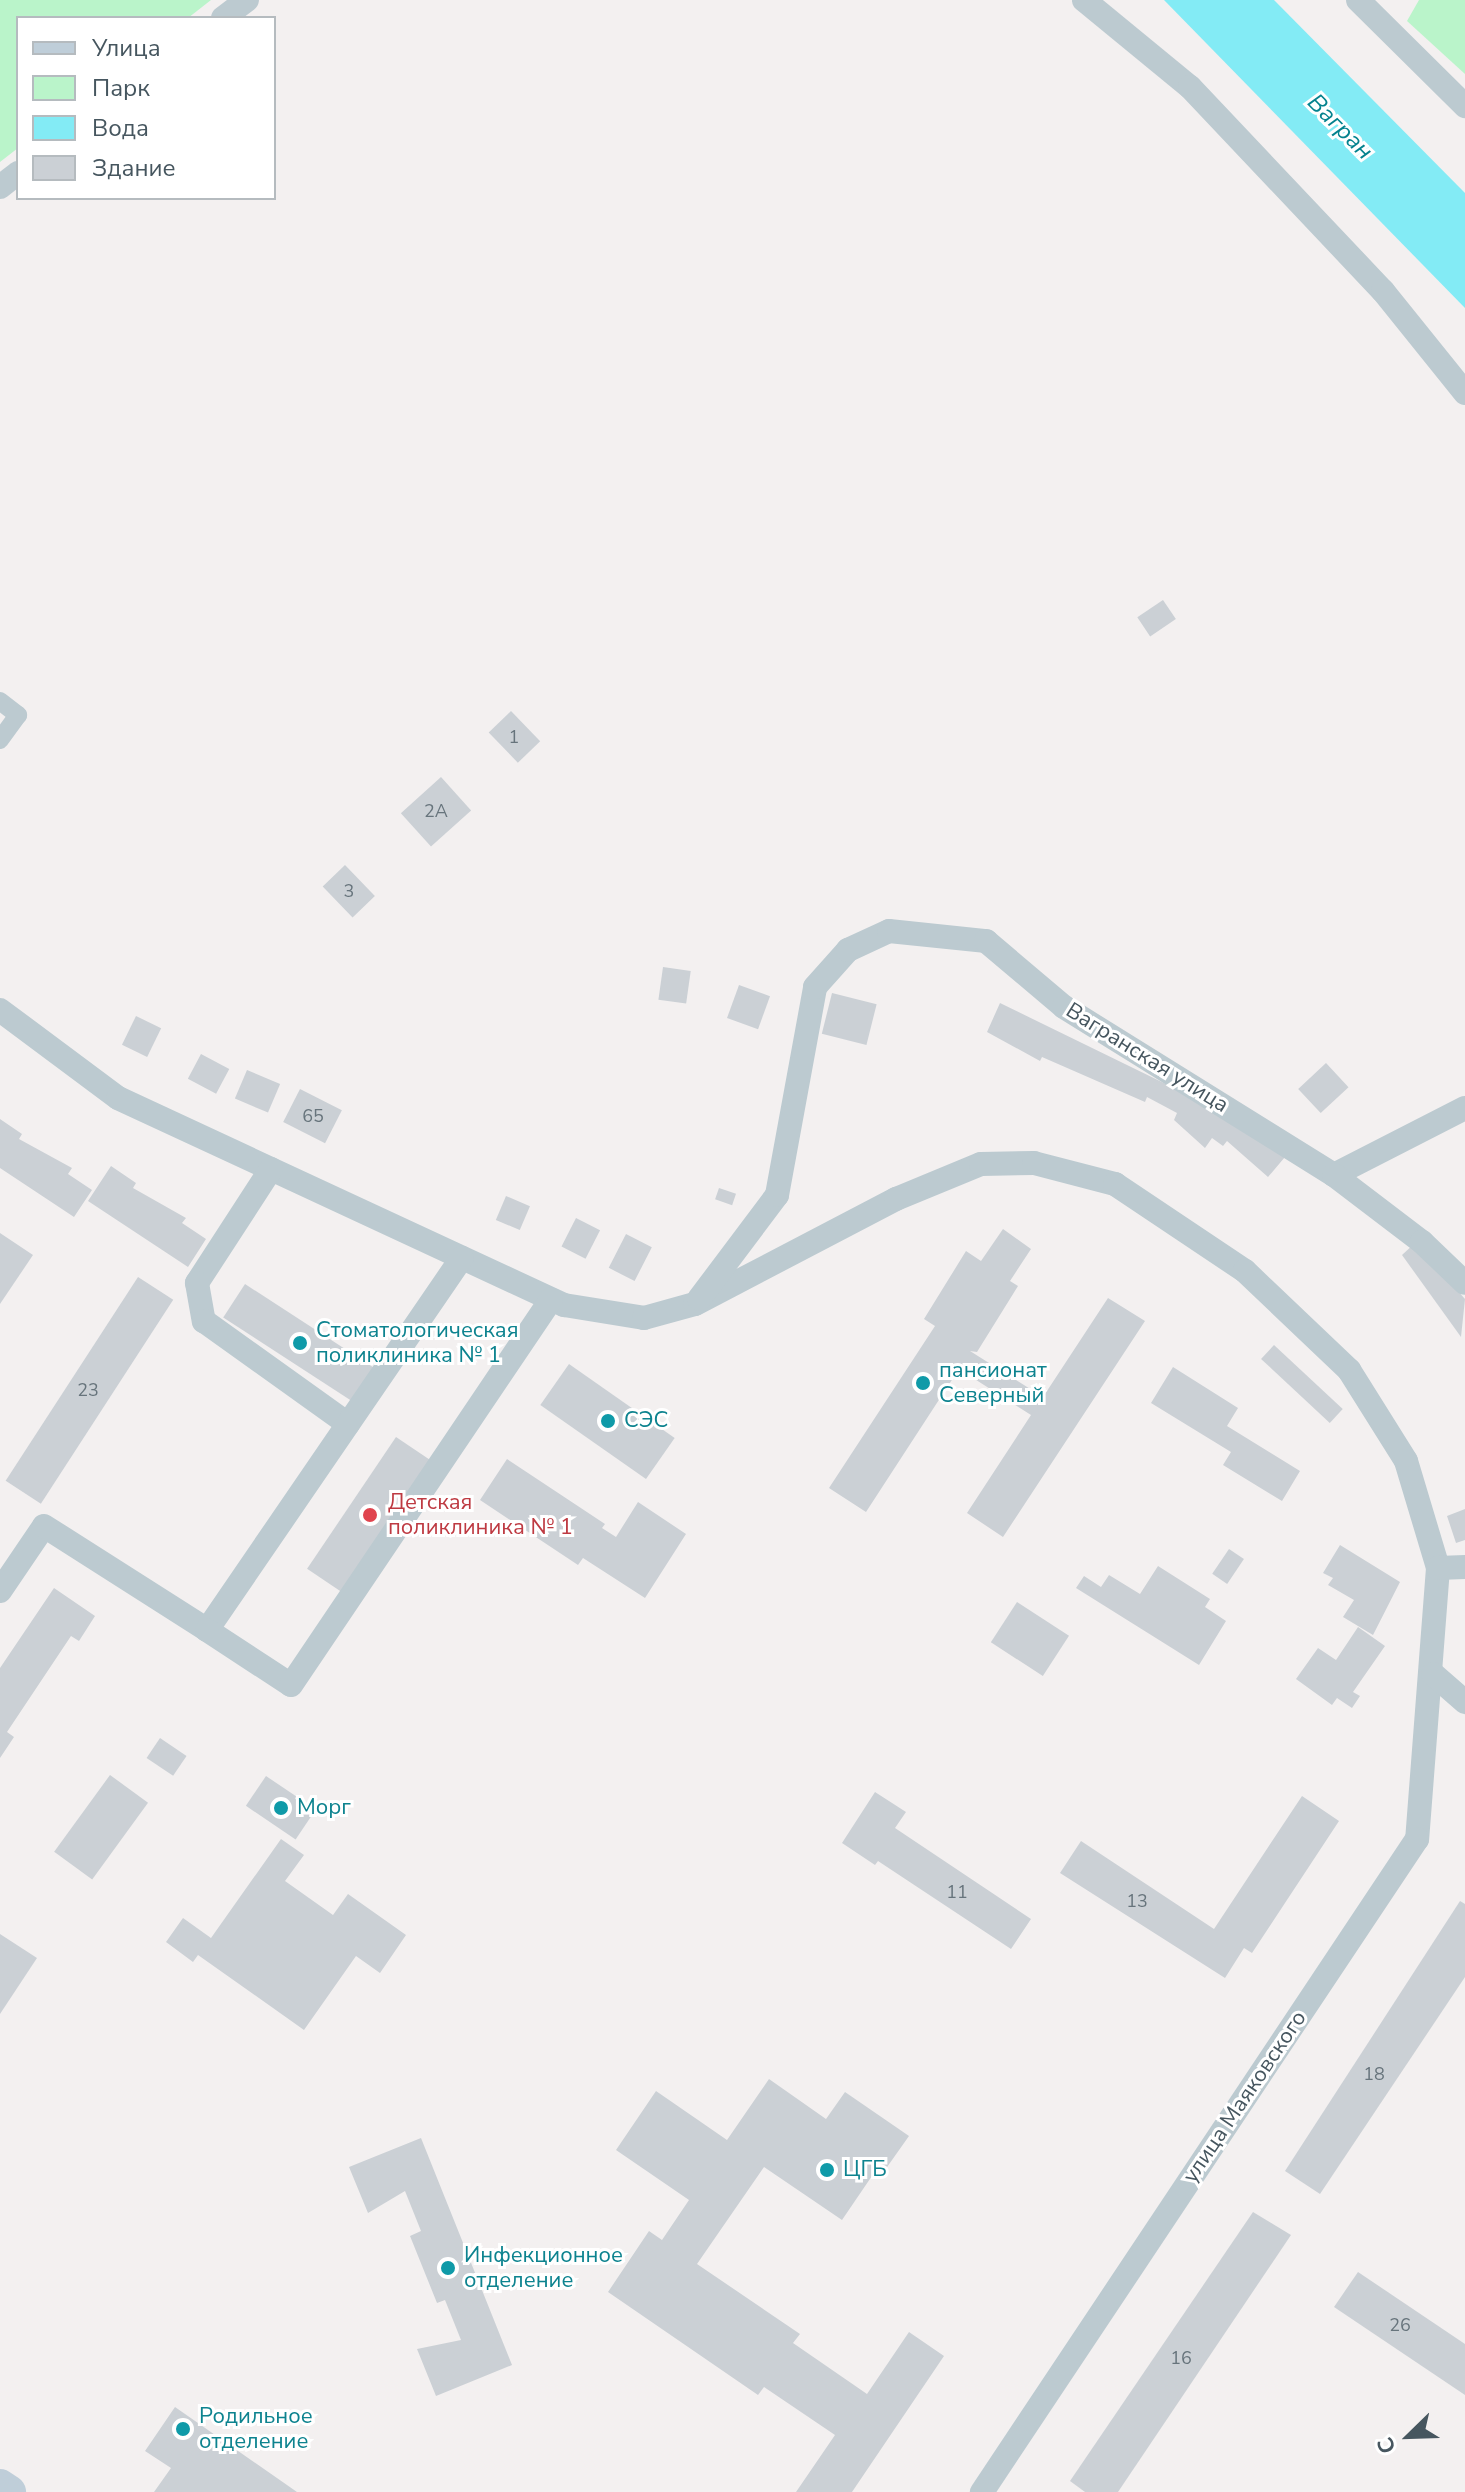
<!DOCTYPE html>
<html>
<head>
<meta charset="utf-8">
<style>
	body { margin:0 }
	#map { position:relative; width:1465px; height:2492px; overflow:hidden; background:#f3f0f0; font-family:"Nunito Sans",sans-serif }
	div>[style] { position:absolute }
	.green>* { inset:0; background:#baf4ca }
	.water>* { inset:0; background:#83ebf5 }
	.building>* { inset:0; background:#cbd0d5; transform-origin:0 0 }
	.pedestrian>* { height:18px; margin:-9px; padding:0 9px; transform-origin:9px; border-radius:9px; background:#bccad0 }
	.minor>* { height:24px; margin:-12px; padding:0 12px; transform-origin:12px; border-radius:12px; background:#bccad0 }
	.secondary>* { height:34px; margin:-17px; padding:0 17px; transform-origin:17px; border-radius:17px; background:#bfced9 }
	.dots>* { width:22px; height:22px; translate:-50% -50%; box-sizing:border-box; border:4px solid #fff; border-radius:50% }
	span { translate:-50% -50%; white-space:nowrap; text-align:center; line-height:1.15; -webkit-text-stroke:6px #fff; paint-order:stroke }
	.number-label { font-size:18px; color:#67747c }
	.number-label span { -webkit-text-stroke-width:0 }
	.street-label { font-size:22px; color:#46565f }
	.culture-label { font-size:22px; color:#0d838f }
	.left { translate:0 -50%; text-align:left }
	.health-label { font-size:22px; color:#be3a42 }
	.water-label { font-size:24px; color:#04828e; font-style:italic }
	.legend { position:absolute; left:16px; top:16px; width:260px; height:184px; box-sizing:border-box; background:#fff; border:2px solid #b5bbbf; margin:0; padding:10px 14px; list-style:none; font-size:24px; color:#46565f }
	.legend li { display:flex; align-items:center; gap:16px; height:40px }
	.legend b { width:40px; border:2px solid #b5bbbf }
	.north { position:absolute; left:1369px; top:2396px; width:80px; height:80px; -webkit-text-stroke:6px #fff; paint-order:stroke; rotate:247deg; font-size:22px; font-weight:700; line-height:32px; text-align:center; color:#46565f }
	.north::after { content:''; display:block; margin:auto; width:28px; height:36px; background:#46565f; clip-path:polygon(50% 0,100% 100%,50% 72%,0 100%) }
</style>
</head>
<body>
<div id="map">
	<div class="green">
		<i style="clip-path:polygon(0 0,211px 0,188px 18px,18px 18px,18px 148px,0 162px)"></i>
		<i style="clip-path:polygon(1419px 0,1465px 0,1465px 74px,1407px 21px)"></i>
	</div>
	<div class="water">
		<i style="clip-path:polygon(1164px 0,1274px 0,1465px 193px,1465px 308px)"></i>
	</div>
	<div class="building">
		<i style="left:1163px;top:600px;width:23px;height:31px;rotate:56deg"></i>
		<i style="left:511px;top:711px;width:42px;height:31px;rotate:46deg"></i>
		<i style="left:441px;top:777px;width:45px;height:54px;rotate:48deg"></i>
		<i style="left:345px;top:865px;width:43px;height:31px;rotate:46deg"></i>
		<i style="left:663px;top:967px;width:28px;height:33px;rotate:8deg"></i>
		<i style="left:739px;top:985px;width:33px;height:35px;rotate:20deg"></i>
		<i style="left:832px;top:993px;width:46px;height:42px;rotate:14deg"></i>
		<i style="clip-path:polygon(1000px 1003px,1211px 1106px,1285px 1157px,1268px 1177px,1227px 1141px,1223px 1146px,1212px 1138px,1205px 1148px,1174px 1120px,1177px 1113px,1147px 1097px,1145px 1102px,1042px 1057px,1040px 1061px,987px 1032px)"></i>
		<i style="left:136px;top:1016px;width:28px;height:32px;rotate:26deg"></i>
		<i style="left:201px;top:1054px;width:32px;height:28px;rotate:28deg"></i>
		<i style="left:1326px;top:1063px;width:33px;height:38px;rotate:47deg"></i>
		<i style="left:247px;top:1070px;width:36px;height:31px;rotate:23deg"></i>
		<i style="left:300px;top:1089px;width:47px;height:37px;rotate:27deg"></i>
		<i style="clip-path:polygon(0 1119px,22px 1134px,19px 1139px,72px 1168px,68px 1174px,92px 1190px,74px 1217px,0 1168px)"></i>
		<i style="clip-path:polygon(111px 1166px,136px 1183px,133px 1188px,186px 1218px,182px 1223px,206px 1239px,188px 1267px,88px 1201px)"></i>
		<i style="left:719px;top:1188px;width:18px;height:12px;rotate:19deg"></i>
		<i style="left:506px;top:1196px;width:26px;height:26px;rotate:23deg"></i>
		<i style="left:576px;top:1218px;width:27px;height:32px;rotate:27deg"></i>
		<i style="clip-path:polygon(1003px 1229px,1031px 1249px,1010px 1281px,1018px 1286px,977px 1352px,970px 1351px,1043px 1397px,1108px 1298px,1145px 1321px,1003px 1537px,967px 1513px,1031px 1415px,959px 1369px,866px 1512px,829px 1488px,935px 1326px,924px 1319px,966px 1251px,981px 1261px)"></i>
		<i style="clip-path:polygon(0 1233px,33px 1255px,0 1304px)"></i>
		<i style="left:626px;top:1234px;width:29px;height:38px;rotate:27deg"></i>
		<i style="clip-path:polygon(1415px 1243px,1465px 1299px,1461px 1337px,1402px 1255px)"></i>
		<i style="left:138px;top:1277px;width:42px;height:243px;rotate:33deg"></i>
		<i style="left:245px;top:1284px;width:156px;height:40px;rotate:33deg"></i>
		<i style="left:1274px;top:1345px;width:94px;height:19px;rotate:43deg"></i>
		<i style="left:569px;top:1364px;width:129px;height:50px;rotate:35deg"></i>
		<i style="clip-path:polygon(1173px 1367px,1238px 1408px,1227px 1426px,1300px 1471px,1282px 1501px,1223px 1465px,1231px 1452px,1151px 1403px)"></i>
		<i style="left:396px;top:1437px;width:43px;height:159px;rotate:34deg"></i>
		<i style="clip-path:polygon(507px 1459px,605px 1524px,602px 1528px,616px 1537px,638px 1502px,686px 1534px,645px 1598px,583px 1558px,578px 1565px,480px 1500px)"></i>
		<i style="clip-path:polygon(1465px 1509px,1465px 1540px,1456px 1543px,1447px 1516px)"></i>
		<i style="clip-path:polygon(1340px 1545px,1400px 1582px,1373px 1635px,1343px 1617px,1354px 1600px,1328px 1585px,1333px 1578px,1323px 1573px)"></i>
		<i style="left:1229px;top:1549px;width:18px;height:30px;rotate:34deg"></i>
		<i style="clip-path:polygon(1158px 1566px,1210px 1599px,1205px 1607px,1226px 1621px,1199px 1665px,1076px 1588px,1084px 1576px,1101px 1587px,1109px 1575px,1140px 1594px)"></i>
		<i style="clip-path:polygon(54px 1588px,95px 1616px,79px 1641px,71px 1636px,7px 1732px,14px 1737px,0 1758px,0 1668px)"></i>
		<i style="left:1017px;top:1602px;width:62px;height:48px;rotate:33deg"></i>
		<i style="clip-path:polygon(1358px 1627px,1385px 1646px,1353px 1692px,1360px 1696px,1352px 1708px,1337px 1698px,1332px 1705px,1296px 1679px,1318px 1648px,1336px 1660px)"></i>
		<i style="left:160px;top:1738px;width:32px;height:24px;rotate:34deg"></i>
		<i style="left:110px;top:1775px;width:47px;height:95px;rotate:36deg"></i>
		<i style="left:266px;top:1776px;width:60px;height:36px;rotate:34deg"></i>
		<i style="clip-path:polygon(875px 1792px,906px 1812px,895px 1828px,1031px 1919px,1011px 1949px,878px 1861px,875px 1865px,842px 1843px)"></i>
		<i style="clip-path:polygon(1302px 1796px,1339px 1821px,1252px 1953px,1244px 1948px,1225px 1978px,1060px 1873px,1081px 1841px,1214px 1929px)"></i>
		<i style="clip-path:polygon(281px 1839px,304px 1855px,285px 1881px,333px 1915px,348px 1894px,406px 1935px,380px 1973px,356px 1956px,304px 2030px,198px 1955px,193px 1962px,166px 1942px,183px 1918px,211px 1938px)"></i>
		<i style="clip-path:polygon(1460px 1901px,1465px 1904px,1465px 1977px,1320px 2194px,1285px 2171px)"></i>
		<i style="clip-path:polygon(0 1934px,37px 1958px,0 2014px)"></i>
		<i style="clip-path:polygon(769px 2079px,826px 2119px,845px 2092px,909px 2136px,880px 2177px,874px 2173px,842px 2220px,764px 2167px,697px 2264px,800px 2334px,793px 2343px,867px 2394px,909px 2332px,944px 2356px,852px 2492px,796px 2492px,835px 2435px,764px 2387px,758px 2395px,608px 2292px,649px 2231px,662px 2240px,689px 2200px,616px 2150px,656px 2091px,727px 2140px)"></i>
		<i style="clip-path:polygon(421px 2138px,512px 2365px,436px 2396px,417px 2349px,461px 2340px,445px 2300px,437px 2303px,410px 2236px,421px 2231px,405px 2191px,368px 2213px,349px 2167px)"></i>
		<i style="clip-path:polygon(1253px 2212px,1291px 2235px,1118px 2492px,1085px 2492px,1070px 2481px)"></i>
		<i style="clip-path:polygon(1358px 2272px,1465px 2344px,1465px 2395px,1334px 2307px)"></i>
		<i style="clip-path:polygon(175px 2407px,297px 2492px,154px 2492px,171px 2468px,145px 2451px)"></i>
	</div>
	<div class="pedestrian">
		<i style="left:0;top:701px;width:23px;rotate:38deg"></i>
		<i style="left:18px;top:715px;width:31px;rotate:126deg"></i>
	</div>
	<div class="minor">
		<i style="left:1084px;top:0;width:137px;rotate:39.4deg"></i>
		<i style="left:1190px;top:87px;width:281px;rotate:46.6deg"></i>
		<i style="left:1383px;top:291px;width:131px;rotate:51.2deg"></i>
		<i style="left:1358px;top:0;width:151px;rotate:44.7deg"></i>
		<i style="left:223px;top:18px;width:30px;rotate:-37deg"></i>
		<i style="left:0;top:187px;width:23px;rotate:-38deg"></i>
		<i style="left:0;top:1010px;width:147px;rotate:36.7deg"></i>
		<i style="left:118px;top:1098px;width:492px;rotate:24.9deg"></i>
		<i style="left:564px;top:1305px;width:81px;rotate:9.2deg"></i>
		<i style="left:644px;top:1318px;width:53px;rotate:-15.4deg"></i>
		<i style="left:695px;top:1304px;width:227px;rotate:-27.6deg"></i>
		<i style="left:896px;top:1199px;width:92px;rotate:-22.4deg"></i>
		<i style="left:981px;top:1164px;width:53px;rotate:-1.1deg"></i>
		<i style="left:1034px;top:1163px;width:84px;rotate:14.5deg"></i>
		<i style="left:1115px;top:1184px;width:156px;rotate:33.8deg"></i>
		<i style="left:1245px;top:1271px;width:144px;rotate:43.6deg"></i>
		<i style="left:1349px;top:1370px;width:107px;rotate:57.9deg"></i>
		<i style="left:1406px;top:1461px;width:112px;rotate:73.3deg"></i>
		<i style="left:1438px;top:1568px;width:272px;rotate:94.4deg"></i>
		<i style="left:1417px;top:1839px;width:785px;rotate:123.67deg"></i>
		<i style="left:271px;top:1169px;width:136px;rotate:123deg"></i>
		<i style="left:197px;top:1283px;width:39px;rotate:80deg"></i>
		<i style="left:204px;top:1321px;width:177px;rotate:35.6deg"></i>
		<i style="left:1334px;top:1175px;width:147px;rotate:-27.1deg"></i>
		<i style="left:699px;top:1299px;width:130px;rotate:-53.1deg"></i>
		<i style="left:777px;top:1195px;width:211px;rotate:-79.6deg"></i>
		<i style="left:815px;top:987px;width:50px;rotate:-48.3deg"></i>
		<i style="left:848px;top:950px;width:45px;rotate:-24.9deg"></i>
		<i style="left:889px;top:931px;width:98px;rotate:5.9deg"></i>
		<i style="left:986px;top:941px;width:102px;rotate:40.2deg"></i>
		<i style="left:1064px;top:1007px;width:318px;rotate:31.9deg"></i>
		<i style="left:1334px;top:1175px;width:111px;rotate:37.3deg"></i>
		<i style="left:1422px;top:1242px;width:59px;rotate:43.6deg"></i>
		<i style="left:1438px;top:1568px;width:27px;rotate:-2deg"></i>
		<i style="left:0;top:1591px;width:78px;rotate:-55.9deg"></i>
		<i style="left:44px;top:1526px;width:193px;rotate:32.5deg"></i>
		<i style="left:207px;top:1630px;width:451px;rotate:-55.6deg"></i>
		<i style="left:207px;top:1630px;width:100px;rotate:33.2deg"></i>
		<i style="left:291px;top:1685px;width:465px;rotate:-56deg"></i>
		<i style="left:1433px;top:1674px;width:43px;rotate:41.2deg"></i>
	</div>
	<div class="secondary">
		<i style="left:0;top:2486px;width:11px;rotate:34deg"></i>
	</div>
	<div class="dots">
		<i style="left:300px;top:1343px;background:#0f9aa8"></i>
		<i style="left:923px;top:1383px;background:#0f9aa8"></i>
		<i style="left:608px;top:1421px;background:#0f9aa8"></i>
		<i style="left:370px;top:1515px;background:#e0444e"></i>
		<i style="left:281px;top:1808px;background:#0f9aa8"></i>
		<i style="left:827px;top:2170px;background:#0f9aa8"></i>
		<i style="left:448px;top:2268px;background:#0f9aa8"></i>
		<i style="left:183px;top:2429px;background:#0f9aa8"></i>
	</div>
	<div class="number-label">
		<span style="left:514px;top:737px">1</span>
		<span style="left:436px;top:811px">2А</span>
		<span style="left:349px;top:891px">3</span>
		<span style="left:313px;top:1116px">65</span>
		<span style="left:88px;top:1390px">23</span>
		<span style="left:957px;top:1892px">11</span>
		<span style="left:1137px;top:1901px">13</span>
		<span style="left:1374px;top:2074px">18</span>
		<span style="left:1400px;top:2325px">26</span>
		<span style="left:1181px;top:2358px">16</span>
	</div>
	<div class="street-label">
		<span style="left:1147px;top:1058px;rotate:32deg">Вагранская улица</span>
		<span style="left:1245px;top:2097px;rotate:-56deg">улица Маяковского</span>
	</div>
	<div class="culture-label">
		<span class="left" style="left:316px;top:1343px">Стоматологическая<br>поликлиника № 1</span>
		<span class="left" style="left:939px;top:1383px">пансионат<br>Северный</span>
		<span class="left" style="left:624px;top:1421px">СЭС</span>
		<span class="left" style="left:297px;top:1808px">Морг</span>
		<span class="left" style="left:843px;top:2170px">ЦГБ</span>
		<span class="left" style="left:464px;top:2268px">Инфекционное<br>отделение</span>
		<span class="left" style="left:199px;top:2429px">Родильное<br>отделение</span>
	</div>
	<div class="health-label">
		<span class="left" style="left:388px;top:1515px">Детская<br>поликлиника № 1</span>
	</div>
	<div class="water-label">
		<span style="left:1340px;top:127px;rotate:45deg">Вагран</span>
	</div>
	<ul class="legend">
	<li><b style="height:10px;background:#bfced9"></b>Улица</li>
	<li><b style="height:22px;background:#baf4ca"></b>Парк</li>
	<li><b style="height:22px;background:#83ebf5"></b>Вода</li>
	<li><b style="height:22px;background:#cbd0d5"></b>Здание</li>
	</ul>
	<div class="north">С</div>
</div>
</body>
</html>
